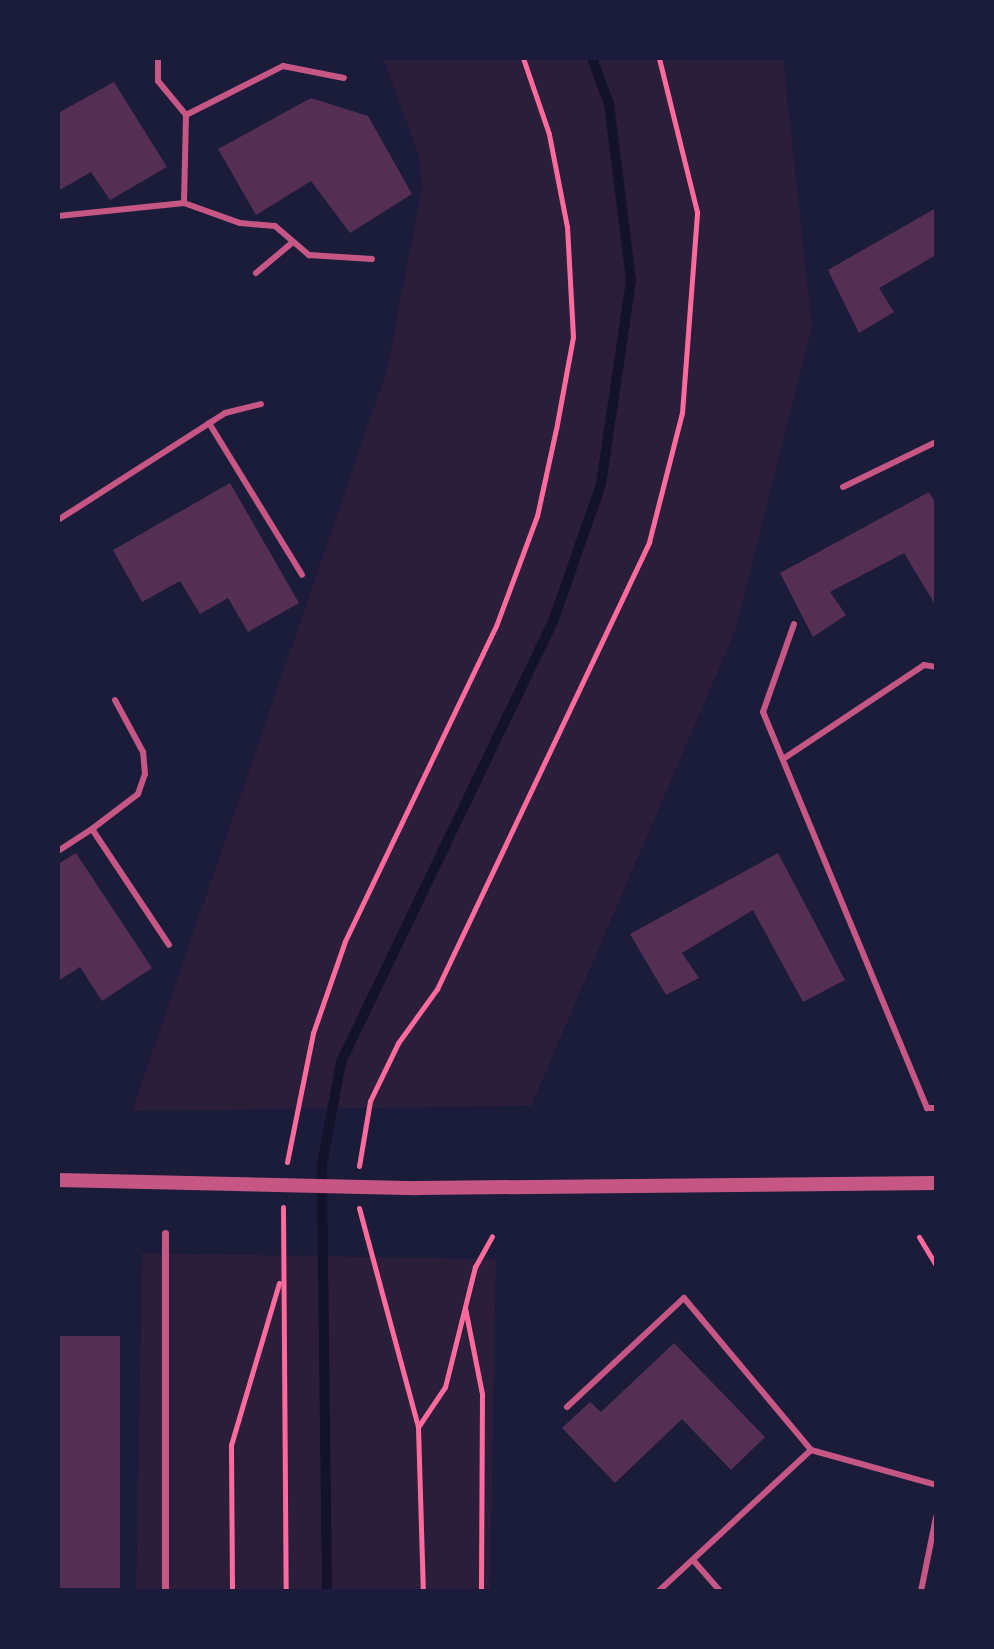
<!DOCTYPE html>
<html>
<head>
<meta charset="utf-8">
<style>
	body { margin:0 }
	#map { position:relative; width:994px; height:1649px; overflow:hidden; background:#1b1b3a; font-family:"Nunito Sans",sans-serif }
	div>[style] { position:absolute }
	.green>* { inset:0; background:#2a1e3b; transform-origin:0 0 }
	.stream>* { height:10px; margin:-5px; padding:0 5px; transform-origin:5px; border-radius:5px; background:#12122b }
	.building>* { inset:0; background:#542f53; transform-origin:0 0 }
	.path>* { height:5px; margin:-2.5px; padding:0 2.5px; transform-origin:2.5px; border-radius:2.5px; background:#ff6b9d }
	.service>* { height:6px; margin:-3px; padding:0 3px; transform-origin:3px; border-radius:3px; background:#c65784 }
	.pedestrian>* { height:7px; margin:-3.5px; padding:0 3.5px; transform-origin:3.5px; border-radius:3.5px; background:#c65784 }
	.tertiary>* { height:14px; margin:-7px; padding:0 7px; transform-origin:7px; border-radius:7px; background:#c65784 }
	span { translate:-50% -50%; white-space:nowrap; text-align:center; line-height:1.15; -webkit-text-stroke:8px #1b1b3a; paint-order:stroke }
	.frame { position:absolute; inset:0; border:60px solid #1b1b3a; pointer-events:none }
</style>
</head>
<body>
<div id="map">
	<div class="green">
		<i style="clip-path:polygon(383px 58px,783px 58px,812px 327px,735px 631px,531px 1106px,132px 1111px,387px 370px,422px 188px,418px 153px)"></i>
		<i style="left:142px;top:1253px;width:354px;height:338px;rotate:1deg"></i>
	</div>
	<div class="stream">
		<i style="left:327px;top:1591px;width:427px;rotate:-90.7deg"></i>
		<i style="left:322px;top:1164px;width:104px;rotate:-79.4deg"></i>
		<i style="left:341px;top:1062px;width:488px;rotate:-64.3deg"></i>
		<i style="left:553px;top:622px;width:146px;rotate:-70.8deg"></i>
		<i style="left:601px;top:484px;width:206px;rotate:-81.6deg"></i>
		<i style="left:631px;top:280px;width:177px;rotate:-97.1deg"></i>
		<i style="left:609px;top:104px;width:49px;rotate:-110.3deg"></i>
	</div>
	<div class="building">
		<i style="clip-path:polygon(114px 82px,167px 167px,110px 200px,91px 172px,58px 191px,58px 113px)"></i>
		<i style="clip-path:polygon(311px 98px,368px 116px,412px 194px,350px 233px,311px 181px,256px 215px,218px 149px)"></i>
		<i style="clip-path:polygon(936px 208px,936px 255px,879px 288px,894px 312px,859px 333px,828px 270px)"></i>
		<i style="clip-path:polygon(230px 483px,299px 603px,248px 632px,228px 598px,200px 614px,180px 581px,142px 602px,113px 550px)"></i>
		<i style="clip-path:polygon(929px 492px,936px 504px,936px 606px,904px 553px,830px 592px,846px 615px,813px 637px,780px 573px)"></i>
		<i style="clip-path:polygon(76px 853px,152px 968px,102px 1001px,80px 967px,58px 981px,58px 864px)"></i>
		<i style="clip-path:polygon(778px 853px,845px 980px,803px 1002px,753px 910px,682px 953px,699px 978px,666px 995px,630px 934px)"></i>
		<i style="left:58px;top:1336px;width:62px;height:252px"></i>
		<i style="clip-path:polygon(674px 1343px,765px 1437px,731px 1470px,682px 1419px,615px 1483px,562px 1428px,590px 1402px,601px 1412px)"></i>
	</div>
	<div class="path">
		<i style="left:287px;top:1162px;width:132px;rotate:-78.6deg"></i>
		<i style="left:313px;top:1033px;width:97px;rotate:-70.8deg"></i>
		<i style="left:345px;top:941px;width:349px;rotate:-64.4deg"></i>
		<i style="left:496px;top:626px;width:117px;rotate:-69.6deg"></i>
		<i style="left:537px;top:516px;width:94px;rotate:-77.7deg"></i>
		<i style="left:557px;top:424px;width:88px;rotate:-79.6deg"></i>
		<i style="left:573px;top:337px;width:110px;rotate:-93.1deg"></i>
		<i style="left:567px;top:227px;width:95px;rotate:-101deg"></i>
		<i style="left:549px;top:134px;width:80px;rotate:-108.9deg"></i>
		<i style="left:359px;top:1166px;width:66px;rotate:-80.4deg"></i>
		<i style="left:370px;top:1101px;width:64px;rotate:-64.2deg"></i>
		<i style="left:398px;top:1043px;width:67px;rotate:-54.2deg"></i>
		<i style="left:437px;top:989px;width:495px;rotate:-64.6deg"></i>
		<i style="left:649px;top:542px;width:133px;rotate:-75.7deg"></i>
		<i style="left:682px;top:413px;width:202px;rotate:-85.7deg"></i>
		<i style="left:697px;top:212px;width:159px;rotate:-103.9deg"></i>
		<i style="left:283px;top:1207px;width:384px;rotate:89.6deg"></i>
		<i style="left:359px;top:1208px;width:227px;rotate:74.9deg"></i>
		<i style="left:418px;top:1427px;width:164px;rotate:88.3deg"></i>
		<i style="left:919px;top:1237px;width:33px;rotate:59deg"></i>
		<i style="left:465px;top:1308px;width:88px;rotate:78.8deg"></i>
		<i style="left:482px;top:1394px;width:197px;rotate:90.3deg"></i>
		<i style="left:418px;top:1427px;width:48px;rotate:-56deg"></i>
		<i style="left:445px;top:1387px;width:124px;rotate:-76deg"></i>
		<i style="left:475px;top:1267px;width:35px;rotate:-61deg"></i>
		<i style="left:232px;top:1591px;width:146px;rotate:-90.4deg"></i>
		<i style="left:231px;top:1445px;width:169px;rotate:-73.5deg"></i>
	</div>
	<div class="service">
		<i style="left:158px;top:58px;width:23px;rotate:90deg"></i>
		<i style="left:158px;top:81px;width:44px;rotate:50.5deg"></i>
		<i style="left:186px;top:115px;width:88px;rotate:91.3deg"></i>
		<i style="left:186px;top:115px;width:109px;rotate:-26.8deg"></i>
		<i style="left:283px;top:66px;width:62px;rotate:11.1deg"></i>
		<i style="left:58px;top:216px;width:127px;rotate:-5.9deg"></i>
		<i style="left:184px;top:203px;width:59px;rotate:19.7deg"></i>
		<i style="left:240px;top:223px;width:35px;rotate:5deg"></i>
		<i style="left:275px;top:226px;width:45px;rotate:40.5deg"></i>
		<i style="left:309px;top:255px;width:63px;rotate:3.6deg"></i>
		<i style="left:256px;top:273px;width:48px;rotate:-40deg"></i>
		<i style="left:209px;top:423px;width:178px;rotate:58.5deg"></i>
		<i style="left:843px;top:487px;width:103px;rotate:-25.8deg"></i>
		<i style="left:58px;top:520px;width:198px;rotate:-32.6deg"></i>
		<i style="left:225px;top:413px;width:37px;rotate:-14deg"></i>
		<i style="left:794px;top:624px;width:93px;rotate:109.4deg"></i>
		<i style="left:763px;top:712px;width:429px;rotate:67.5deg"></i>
		<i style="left:927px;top:1108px;width:9px"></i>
		<i style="left:786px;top:757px;width:166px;rotate:-33.7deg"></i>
		<i style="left:924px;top:665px;width:12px;rotate:9deg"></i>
		<i style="left:92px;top:829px;width:58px;rotate:-37.3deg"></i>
		<i style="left:138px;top:794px;width:21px;rotate:-71deg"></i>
		<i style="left:145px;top:774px;width:22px;rotate:-95deg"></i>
		<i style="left:143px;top:752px;width:59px;rotate:-118.3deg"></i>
		<i style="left:58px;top:851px;width:40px;rotate:-32.9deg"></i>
		<i style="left:92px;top:829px;width:139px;rotate:56.4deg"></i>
		<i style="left:567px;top:1407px;width:160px;rotate:-43deg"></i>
		<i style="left:684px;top:1298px;width:198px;rotate:50.1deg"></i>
		<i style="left:811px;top:1450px;width:207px;rotate:137.2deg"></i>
		<i style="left:811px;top:1450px;width:130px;rotate:15.6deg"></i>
		<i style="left:693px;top:1560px;width:41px;rotate:48.9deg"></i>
		<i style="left:921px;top:1591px;width:76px;rotate:-78.5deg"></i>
	</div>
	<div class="pedestrian">
		<i style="left:165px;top:1233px;width:358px;rotate:90deg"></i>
	</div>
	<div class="tertiary">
		<i style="left:58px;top:1180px;width:359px;rotate:1.3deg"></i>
		<i style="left:417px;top:1188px;width:519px;rotate:-0.55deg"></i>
	</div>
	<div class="frame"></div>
</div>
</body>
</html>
